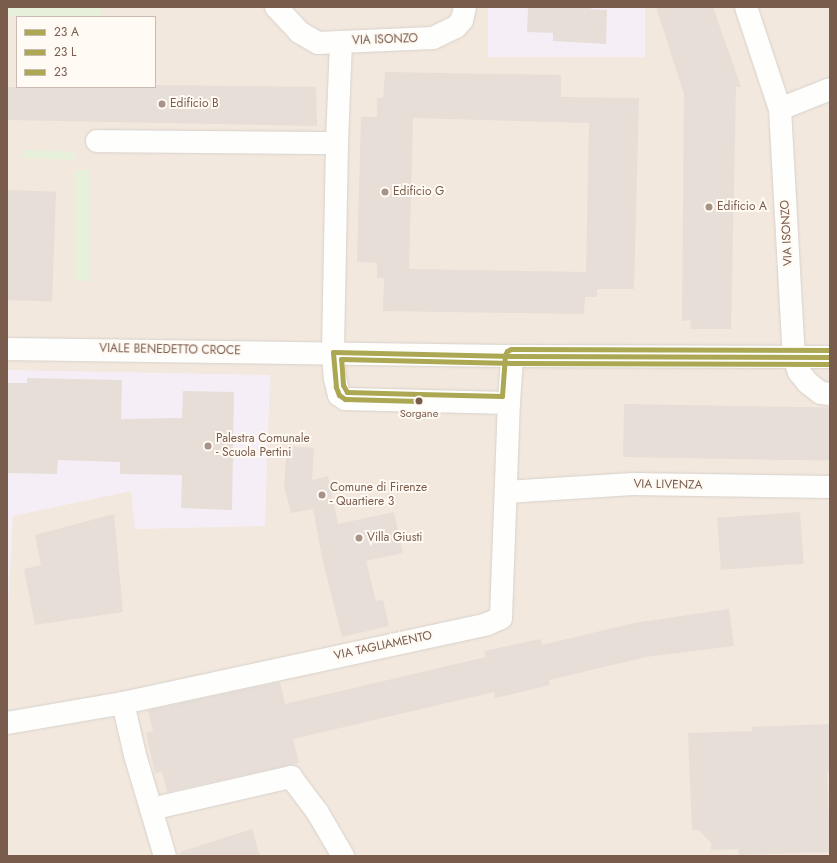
<!DOCTYPE html>
<html>
<head>
<meta charset="utf-8">
<style>
	body { margin:0 }
	#map { position:relative; width:837px; height:863px; overflow:hidden; background:#f9f5f0; font-family:Jost,sans-serif }
	div>[style] { position:absolute }
	.residential>* { inset:0; background:#f2e8de }
	.education>* { inset:0; background:#f6eef6; transform-origin:0 0 }
	.green>* { inset:0; background:#e7f0db; transform-origin:0 0 }
	.building>* { inset:0; background:#e6ded7; transform-origin:0 0 }
	.roads { filter:drop-shadow(0 0 1px #d7d1cb) drop-shadow(0 0 1px #d7d1cb) }
	.minor>* { height:22px; margin:-11px; padding:0 11px; transform-origin:11px; border-radius:11px; background:#fefefd }
	.bus-1>* { height:5px; margin:-2.5px; padding:0 2.5px; transform-origin:2.5px; border-radius:2.5px; background:#aca752 }
	.bus-2>* { height:5px; margin:-2.5px; padding:0 2.5px; transform-origin:2.5px; border-radius:2.5px; background:#aca752 }
	.bus-3>* { height:5px; margin:-2.5px; padding:0 2.5px; transform-origin:2.5px; border-radius:2.5px; background:#aca752 }
	.dots>* { width:11px; height:11px; translate:-50% -50%; box-sizing:border-box; border:2px solid #fffaf3; border-radius:50% }
	span { translate:-50% -50%; white-space:nowrap; text-align:center; line-height:1.15; -webkit-text-stroke:4px #fffaf3; paint-order:stroke }
	.bus-label { font-size:11px; color:#7a5c4d }
	.street-label { font-size:12px; color:#7a5c4d }
	.poi-label { font-size:12px; color:#7a5c4d }
	.left { translate:0 -50%; text-align:left }
	.frame { position:absolute; inset:0; border:8px solid #7a5c4d; pointer-events:none }
	.legend { position:absolute; left:16px; top:16px; width:140px; height:72px; box-sizing:border-box; background:#fffaf3; border:1px solid #cabbb1; margin:0; padding:5px 7px; list-style:none; font-size:12px; color:#7a5c4d }
	.legend li { display:flex; align-items:center; gap:8px; height:20px }
	.legend b { width:20px; border:1px solid #cabbb1 }
</style>
</head>
<body>
<div id="map">
	<div class="residential">
		<i style="clip-path:polygon(101px 7px,830px 7px,830px 856px,7px 856px,7px 15px,31px 17px,17px 17px,17px 87px,155px 87px,155px 17px,101px 17px)"></i>
	</div>
	<div class="education">
		<i style="left:488px;top:7px;width:157px;height:50px"></i>
		<i style="clip-path:polygon(7px 370px,270px 375px,265px 526px,135px 529px,131px 491px,13px 516px,7px 627px)"></i>
	</div>
	<div class="green">
		<i style="clip-path:polygon(7px 7px,101px 7px,101px 17px,32px 17px,7px 15px)"></i>
		<i style="left:23px;top:150px;width:52px;height:8px;rotate:2deg"></i>
		<i style="left:75px;top:170px;width:14px;height:111px"></i>
	</div>
	<div class="building">
		<i style="clip-path:polygon(528px 7px,591px 7px,591px 9px,607px 10px,606px 44px,553px 41px,553px 33px,527px 32px)"></i>
		<i style="clip-path:polygon(656px 7px,713px 7px,741px 87px,736px 87px,731px 329px,690px 329px,691px 320px,682px 321px,684px 94px)"></i>
		<i style="clip-path:polygon(evenodd,385px 72px,561px 75px,561px 97px,639px 98px,634px 289px,597px 289px,597px 297px,585px 297px,584px 314px,383px 311px,384px 278px,377px 278px,377px 263px,357px 262px,361px 117px,377px 117px,377px 98px,383px 98px,385px 72px,413px 118px,589px 123px,586px 272px,409px 269px,413px 118px)"></i>
		<i style="clip-path:polygon(155px 85px,316px 87px,317px 126px,7px 120px,7px 87px,155px 87px)"></i>
		<i style="left:8px;top:190px;width:48px;height:110px;rotate:2deg"></i>
		<i style="clip-path:polygon(27px 378px,122px 380px,121px 419px,182px 418px,183px 391px,234px 392px,232px 510px,181px 508px,182px 475px,120px 474px,120px 462px,58px 460px,57px 474px,7px 473px,7px 383px,27px 383px)"></i>
		<i style="left:624px;top:404px;width:206px;height:53px;rotate:1deg"></i>
		<i style="clip-path:polygon(287px 446px,314px 448px,312px 480px,328px 476px,338px 524px,394px 512px,403px 553px,366px 561px,376px 601px,383px 600px,389px 626px,342px 637px,323px 562px,313px 509px,291px 513px,284px 486px)"></i>
		<i style="left:800px;top:512px;width:52px;height:83px;rotate:86deg"></i>
		<i style="clip-path:polygon(114px 514px,123px 612px,35px 625px,24px 569px,41px 565px,35px 535px)"></i>
		<i style="clip-path:polygon(729px 609px,734px 646px,646px 657px,549px 680px,550px 685px,495px 698px,494px 692px,293px 739px,299px 763px,167px 792px,162px 772px,155px 773px,146px 733px,153px 731px,148px 710px,280px 682px,285px 704px,486px 657px,484px 651px,540px 639px,542px 645px,634px 623px)"></i>
		<i style="clip-path:polygon(830px 724px,830px 772px,827px 772px,830px 852px,739px 855px,738px 849px,711px 850px,711px 843px,699px 830px,692px 830px,688px 733px,752px 731px,752px 727px)"></i>
		<i style="clip-path:polygon(252px 829px,260px 856px,180px 856px,180px 852px)"></i>
	</div>
	<div class="roads">
		<div class="minor">
			<i style="left:276px;top:7px;width:34px;rotate:47deg"></i>
			<i style="left:299px;top:32px;width:22px;rotate:30deg"></i>
			<i style="left:318px;top:43px;width:115px;rotate:-2.5deg"></i>
			<i style="left:433px;top:38px;width:25px;rotate:-26deg"></i>
			<i style="left:456px;top:27px;width:9px;rotate:-49deg"></i>
			<i style="left:462px;top:20px;width:13px;rotate:-77deg"></i>
			<i style="left:746px;top:7px;width:108px;rotate:71.6deg"></i>
			<i style="left:780px;top:109px;width:249px;rotate:86.8deg"></i>
			<i style="left:794px;top:358px;width:15px;rotate:70deg"></i>
			<i style="left:799px;top:372px;width:14px;rotate:51deg"></i>
			<i style="left:808px;top:383px;width:16px;rotate:38deg"></i>
			<i style="left:821px;top:393px;width:9px;rotate:6deg"></i>
			<i style="left:341px;top:42px;width:101px;rotate:92.3deg"></i>
			<i style="left:337px;top:143px;width:209px;rotate:91.1deg"></i>
			<i style="left:333px;top:352px;width:26px;rotate:86deg"></i>
			<i style="left:335px;top:378px;width:17px;rotate:77deg"></i>
			<i style="left:339px;top:395px;width:7px;rotate:34deg"></i>
			<i style="left:345px;top:399px;width:164px;rotate:1.4deg"></i>
			<i style="left:780px;top:109px;width:54px;rotate:-21.8deg"></i>
			<i style="left:97px;top:141px;width:240px;rotate:0.5deg"></i>
			<i style="left:7px;top:349px;width:505px;rotate:0.79deg"></i>
			<i style="left:512px;top:356px;width:318px;rotate:0.2deg"></i>
			<i style="left:506px;top:492px;width:127px;rotate:-3.6deg"></i>
			<i style="left:633px;top:484px;width:197px;rotate:0.9deg"></i>
			<i style="left:123px;top:703px;width:53px;rotate:77deg"></i>
			<i style="left:135px;top:755px;width:105px;rotate:73.5deg"></i>
			<i style="left:7px;top:723px;width:118px;rotate:-9.8deg"></i>
			<i style="left:123px;top:703px;width:372px;rotate:-12.2deg"></i>
			<i style="left:487px;top:624px;width:15px;rotate:-23deg"></i>
			<i style="left:501px;top:618px;width:215px;rotate:-87.9deg"></i>
			<i style="left:509px;top:403px;width:47px;rotate:-86.3deg"></i>
			<i style="left:151px;top:809px;width:144px;rotate:-12.9deg"></i>
			<i style="left:291px;top:777px;width:45px;rotate:53.1deg"></i>
			<i style="left:318px;top:813px;width:50px;rotate:59.8deg"></i>
		</div>
	</div>
	<div class="bus-1">
		<i style="left:419px;top:401px;width:74px;rotate:-178.5deg"></i>
		<i style="left:345px;top:399px;width:7px;rotate:-146deg"></i>
		<i style="left:339px;top:395px;width:9px;rotate:-111deg"></i>
		<i style="left:336px;top:387px;width:35px;rotate:-95deg"></i>
		<i style="left:333px;top:352px;width:179px;rotate:1.3deg"></i>
		<i style="left:512px;top:356px;width:318px;rotate:0.2deg"></i>
	</div>
	<div class="bus-2">
		<i style="left:419px;top:394px;width:72px;rotate:-178.4deg"></i>
		<i style="left:347px;top:392px;width:8px;rotate:-120deg"></i>
		<i style="left:343px;top:385px;width:26px;rotate:-94deg"></i>
		<i style="left:341px;top:359px;width:171px;rotate:1.3deg"></i>
		<i style="left:512px;top:363px;width:318px;rotate:0.2deg"></i>
	</div>
	<div class="bus-3">
		<i style="left:419px;top:394px;width:83px;rotate:1.4deg"></i>
		<i style="left:502px;top:396px;width:41px;rotate:-85.8deg"></i>
		<i style="left:505px;top:355px;width:4px;rotate:-63deg"></i>
		<i style="left:507px;top:351px;width:4px;rotate:-27deg"></i>
		<i style="left:511px;top:349px;width:319px;rotate:0.2deg"></i>
	</div>
	<div class="dots">
		<i style="left:162px;top:104px;background:#a69286"></i>
		<i style="left:385px;top:192px;background:#a69286"></i>
		<i style="left:709px;top:207px;background:#a69286"></i>
		<i style="left:419px;top:401px;background:#7a5c4d"></i>
		<i style="left:208px;top:446px;background:#a69286"></i>
		<i style="left:322px;top:495px;background:#a69286"></i>
		<i style="left:359px;top:538px;background:#a69286"></i>
	</div>
	<div class="bus-label">
		<span style="left:419px;top:413px">Sorgane</span>
	</div>
	<div class="street-label">
		<span style="left:385px;top:40px;rotate:-2deg">VIA ISONZO</span>
		<span style="left:787px;top:233px;rotate:-93deg">VIA ISONZO</span>
		<span style="left:170px;top:350px;rotate:1deg">VIALE BENEDETTO CROCE</span>
		<span style="left:668px;top:485px;rotate:1deg">VIA LIVENZA</span>
		<span style="left:383px;top:646px;rotate:-12deg">VIA TAGLIAMENTO</span>
	</div>
	<div class="poi-label">
		<span class="left" style="left:170px;top:104px">Edificio B</span>
		<span class="left" style="left:393px;top:192px">Edificio G</span>
		<span class="left" style="left:717px;top:207px">Edificio A</span>
		<span class="left" style="left:216px;top:446px">Palestra Comunale<br>- Scuola Pertini</span>
		<span class="left" style="left:330px;top:495px">Comune di Firenze<br>- Quartiere 3</span>
		<span class="left" style="left:367px;top:538px">Villa Giusti</span>
	</div>
	<div class="frame"></div>
	<ul class="legend">
	<li><b style="height:5px;background:#aca752"></b>23 A</li>
	<li><b style="height:5px;background:#aca752"></b>23 L</li>
	<li><b style="height:5px;background:#aca752"></b>23</li>
	</ul>
</div>
</body>
</html>
